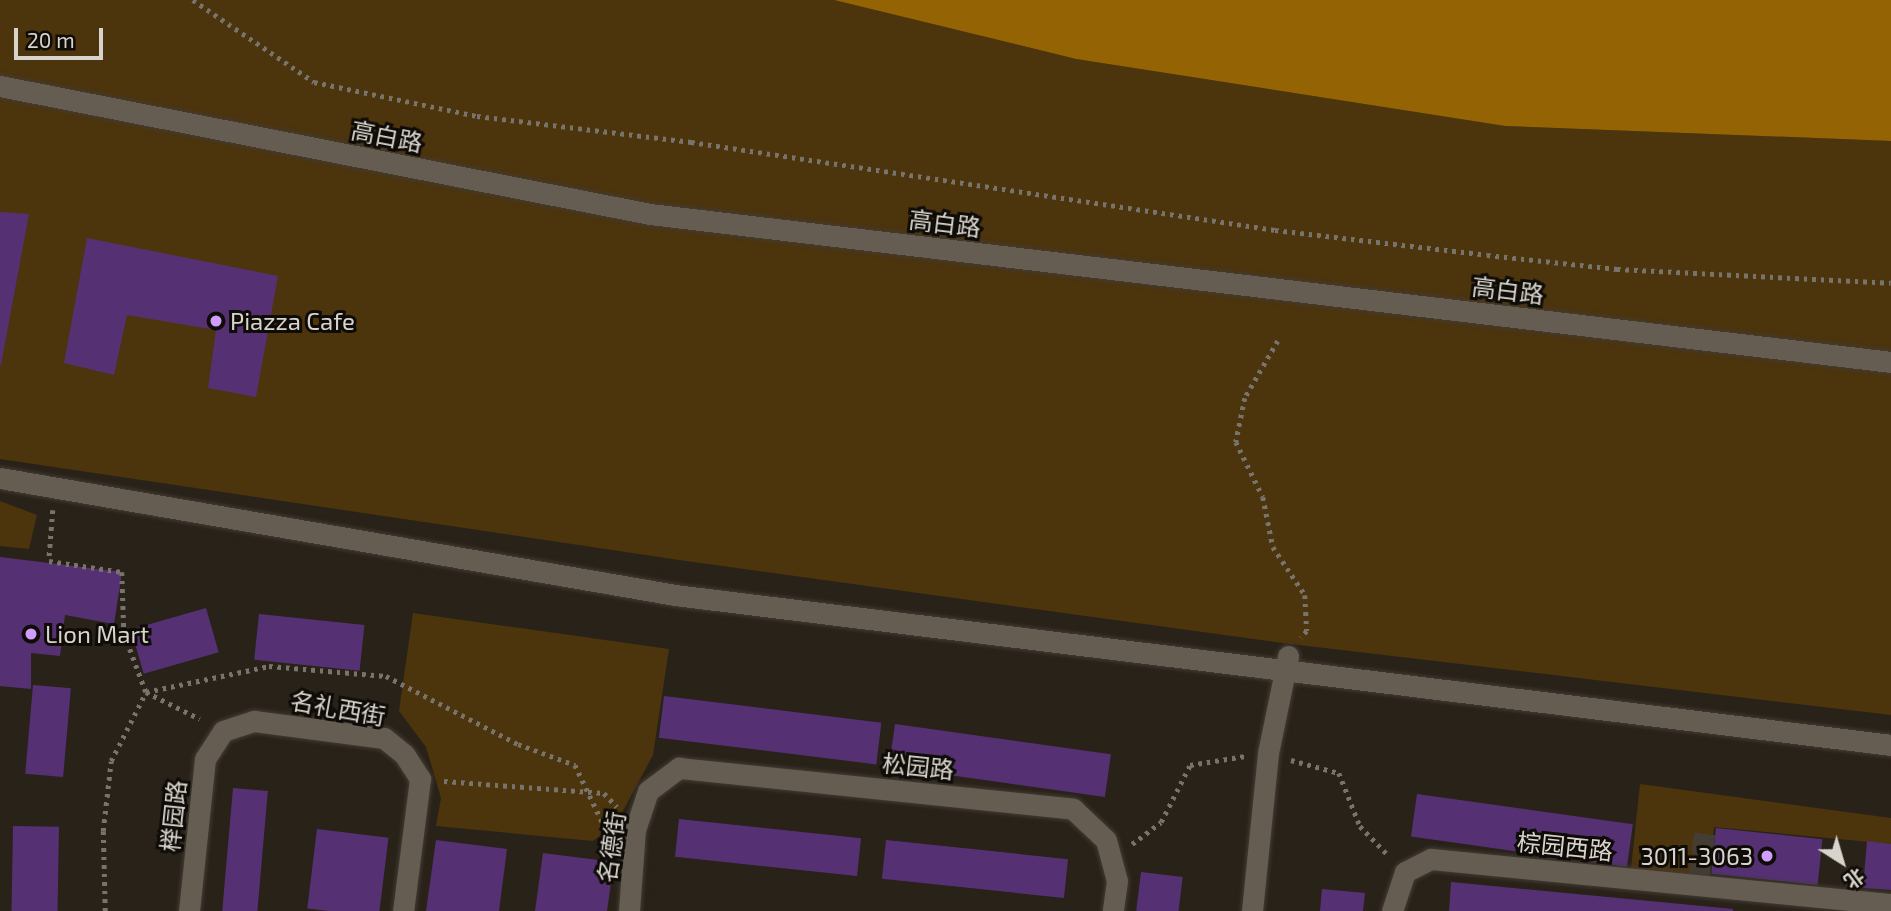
<!DOCTYPE html>
<html>
<head>
<meta charset="utf-8">
<style>
	body { margin:0 }
	#map { position:relative; width:1891px; height:911px; overflow:hidden; background:#292219; font-family:"Exo 2","Noto Sans SC",sans-serif }
	div>[style] { position:absolute }
	.green>* { inset:0; background:#4c340d }
	.water>* { inset:0; background:#946304 }
	.building>* { inset:0; background:#553173; transform-origin:0 0 }
	.minor-tunnel>* { height:21px; margin-top:-10.5px; transform-origin:0; background:repeating-linear-gradient(90deg,#433d34 0 21px,transparent 0 31px) }
	.path>* { height:4.5px; margin-top:-2.25px; transform-origin:0; background:repeating-linear-gradient(90deg,#78736b 0 3.5px,transparent 0 8.5px) }
	.roads { filter:drop-shadow(0 0 2px #423c34) drop-shadow(0 0 2px #423c34) }
	.minor>* { height:21px; margin:-10.5px; padding:0 10.5px; transform-origin:10.5px; border-radius:10.5px; background:#655d52 }
	.tertiary>* { height:21px; margin:-10.5px; padding:0 10.5px; transform-origin:10.5px; border-radius:10.5px; background:#655d52 }
	.secondary>* { height:21px; margin:-10.5px; padding:0 10.5px; transform-origin:10.5px; border-radius:10.5px; background:#655d52 }
	.dots>* { width:19px; height:19px; translate:-50% -50%; box-sizing:border-box; border:4px solid #0f0c08; border-radius:50% }
	span { translate:-50% -50%; white-space:nowrap; text-align:center; line-height:1.15; -webkit-text-stroke:6px #0f0c08; paint-order:stroke }
	.street-label { font-size:24px; color:#d8d4cd }
	.poi-label { font-size:24px; color:#d8d4cd }
	.left { translate:0 -50%; text-align:left }
	.right { translate:-100% -50%; text-align:right }
	.north { position:absolute; left:1807px; top:827px; width:70px; height:70px; -webkit-text-stroke:5px #0f0c08; paint-order:stroke; rotate:143deg; font-size:19px; font-weight:700; line-height:28px; text-align:center; color:#d8d4cd }
	.north::after { content:''; display:block; margin:auto; width:24px; height:32px; background:#d8d4cd; clip-path:polygon(50% 0,100% 100%,50% 72%,0 100%) }
	.scale { position:absolute; left:14px; top:28px; width:89px; height:32px; box-sizing:border-box; border:4px solid #d8d4cd; border-top:0; padding-left:9px; font-size:21px; line-height:24px; white-space:nowrap; color:#d8d4cd; -webkit-text-stroke:5px #0f0c08; paint-order:stroke }
</style>
</head>
<body>
<div id="map">
	<div class="green">
		<i style="clip-path:polygon(0 0,834px 0,1076px 59px,1505px 126px,1891px 141px,1891px 715px,1282px 643px,686px 561px,0 459px)"></i>
		<i style="clip-path:polygon(0 501px,37px 515px,29px 549px,0 546px)"></i>
		<i style="clip-path:polygon(413px 613px,669px 649px,653px 755px,616px 824px,593px 841px,436px 826px,441px 798px,426px 747px,399px 711px)"></i>
		<i style="clip-path:polygon(1640px 784px,1891px 818px,1891px 844px,1714px 827px,1707px 886px,1630px 878px)"></i>
	</div>
	<div class="water">
		<i style="clip-path:polygon(834px 0,1891px 0,1891px 141px,1505px 126px,1076px 59px)"></i>
	</div>
	<div class="building">
		<i style="clip-path:polygon(0 212px,29px 214px,1px 365px,0 365px)"></i>
		<i style="clip-path:polygon(87px 238px,278px 276px,256px 397px,208px 388px,216px 330px,127px 315px,114px 375px,64px 363px)"></i>
		<i style="clip-path:polygon(0 557px,122px 572px,114px 624px,65px 615px,60px 656px,31px 653px,31px 689px,0 686px)"></i>
		<i style="left:206px;top:608px;width:46px;height:78px;rotate:74deg"></i>
		<i style="left:259px;top:614px;width:106px;height:46px;rotate:6deg"></i>
		<i style="left:33px;top:685px;width:38px;height:89px;rotate:5deg"></i>
		<i style="left:664px;top:696px;width:219px;height:42px;rotate:7deg"></i>
		<i style="left:895px;top:724px;width:218px;height:43px;rotate:8deg"></i>
		<i style="left:233px;top:788px;width:35px;height:124px;rotate:5deg"></i>
		<i style="left:1417px;top:794px;width:218px;height:43px;rotate:8deg"></i>
		<i style="left:679px;top:819px;width:183px;height:38px;rotate:6deg"></i>
		<i style="left:13px;top:826px;width:46px;height:85px;rotate:1deg"></i>
		<i style="left:1716px;top:828px;width:107px;height:46px;rotate:6deg"></i>
		<i style="left:317px;top:829px;width:72px;height:80px;rotate:7deg"></i>
		<i style="clip-path:polygon(436px 840px,507px 849px,499px 911px,426px 911px)"></i>
		<i style="left:886px;top:840px;width:183px;height:39px;rotate:6deg"></i>
		<i style="clip-path:polygon(1867px 841px,1891px 844px,1891px 890px,1863px 888px)"></i>
		<i style="clip-path:polygon(543px 853px,614px 862px,607px 911px,535px 911px)"></i>
		<i style="left:1141px;top:872px;width:42px;height:39px;rotate:7deg"></i>
		<i style="clip-path:polygon(1451px 882px,1733px 909px,1733px 911px,1449px 911px)"></i>
		<i style="clip-path:polygon(1322px 889px,1365px 893px,1363px 911px,1320px 911px)"></i>
	</div>
	<div class="minor-tunnel">
		<i style="left:1698px;top:885px;width:54px;rotate:-82.6deg"></i>
	</div>
	<div class="path">
		<i style="left:193px;top:0;width:146px;rotate:34.1deg"></i>
		<i style="left:314px;top:82px;width:167px;rotate:11.8deg"></i>
		<i style="left:477px;top:116px;width:216px;rotate:6.9deg"></i>
		<i style="left:691px;top:142px;width:591px;rotate:8.57deg"></i>
		<i style="left:1275px;top:230px;width:213px;rotate:6.7deg"></i>
		<i style="left:1487px;top:255px;width:131px;rotate:6.1deg"></i>
		<i style="left:1617px;top:269px;width:274px;rotate:2.9deg"></i>
		<i style="left:1278px;top:341px;width:66px;rotate:120.1deg"></i>
		<i style="left:1245px;top:398px;width:45px;rotate:101.6deg"></i>
		<i style="left:1236px;top:442px;width:61px;rotate:63.9deg"></i>
		<i style="left:1263px;top:497px;width:51px;rotate:78.7deg"></i>
		<i style="left:1273px;top:547px;width:58px;rotate:56.3deg"></i>
		<i style="left:1305px;top:595px;width:36px;rotate:87deg"></i>
		<i style="left:1307px;top:631px;width:9px;rotate:131deg"></i>
		<i style="left:53px;top:510px;width:51px;rotate:94.5deg"></i>
		<i style="left:49px;top:561px;width:74px;rotate:8.6deg"></i>
		<i style="left:122px;top:572px;width:61px;rotate:88.1deg"></i>
		<i style="left:124px;top:633px;width:63px;rotate:69.6deg"></i>
		<i style="left:146px;top:692px;width:60px;rotate:26.6deg"></i>
		<i style="left:1291px;top:760px;width:50px;rotate:15.2deg"></i>
		<i style="left:1339px;top:773px;width:57px;rotate:68.4deg"></i>
		<i style="left:1360px;top:826px;width:42px;rotate:46deg"></i>
		<i style="left:444px;top:781px;width:160px;rotate:4.3deg"></i>
		<i style="left:604px;top:793px;width:19px;rotate:47deg"></i>
		<i style="left:1132px;top:844px;width:36px;rotate:-37deg"></i>
		<i style="left:1161px;top:822px;width:64px;rotate:-63deg"></i>
		<i style="left:1190px;top:765px;width:56px;rotate:-9.3deg"></i>
		<i style="left:105px;top:911px;width:80px;rotate:-91.4deg"></i>
		<i style="left:103px;top:831px;width:70px;rotate:-83.5deg"></i>
		<i style="left:111px;top:761px;width:77px;rotate:-63.1deg"></i>
		<i style="left:146px;top:692px;width:126px;rotate:-11.9deg"></i>
		<i style="left:269px;top:666px;width:117px;rotate:4.9deg"></i>
		<i style="left:386px;top:676px;width:148px;rotate:27.3deg"></i>
		<i style="left:518px;top:744px;width:61px;rotate:20.2deg"></i>
		<i style="left:575px;top:765px;width:76px;rotate:64.4deg"></i>
	</div>
	<div class="roads">
		<div class="minor">
			<i style="left:189px;top:911px;width:153px;rotate:-84deg"></i>
			<i style="left:205px;top:759px;width:33px;rotate:-57deg"></i>
			<i style="left:223px;top:731px;width:33px;rotate:-18deg"></i>
			<i style="left:254px;top:721px;width:131px;rotate:7.5deg"></i>
			<i style="left:384px;top:738px;width:26px;rotate:39deg"></i>
			<i style="left:404px;top:754px;width:30px;rotate:57deg"></i>
			<i style="left:420px;top:779px;width:133px;rotate:97.3deg"></i>
			<i style="left:629px;top:911px;width:81px;rotate:-85.8deg"></i>
			<i style="left:635px;top:830px;width:41px;rotate:-71.6deg"></i>
			<i style="left:648px;top:791px;width:39px;rotate:-37deg"></i>
			<i style="left:679px;top:768px;width:396px;rotate:5.9deg"></i>
			<i style="left:1073px;top:809px;width:45px;rotate:43.2deg"></i>
			<i style="left:1106px;top:840px;width:42px;rotate:75deg"></i>
			<i style="left:1117px;top:881px;width:30px;rotate:98deg"></i>
			<i style="left:1252px;top:911px;width:159px;rotate:-84.2deg"></i>
			<i style="left:1268px;top:753px;width:99px;rotate:-78.3deg"></i>
			<i style="left:1392px;top:911px;width:41px;rotate:-71.6deg"></i>
			<i style="left:1405px;top:872px;width:29px;rotate:-27deg"></i>
			<i style="left:1431px;top:859px;width:462px;rotate:5.6deg"></i>
		</div>
		<div class="tertiary">
			<i style="left:0;top:478px;width:685px;rotate:9.83deg"></i>
			<i style="left:675px;top:595px;width:1225px;rotate:7.03deg"></i>
		</div>
		<div class="secondary">
			<i style="left:0;top:86px;width:662px;rotate:11.14deg"></i>
			<i style="left:650px;top:214px;width:1250px;rotate:6.8deg"></i>
		</div>
	</div>
	<div class="dots">
		<i style="left:216px;top:321px;background:#d09dff"></i>
		<i style="left:31px;top:634px;background:#d09dff"></i>
		<i style="left:1767px;top:856px;background:#d09dff"></i>
	</div>
	<div class="street-label">
		<span style="left:387px;top:136px;rotate:11deg">高白路</span>
		<span style="left:945px;top:223px;rotate:7deg">高白路</span>
		<span style="left:1508px;top:290px;rotate:7deg">高白路</span>
		<span style="left:338px;top:708px;rotate:10deg">名礼西街</span>
		<span style="left:918px;top:766px;rotate:6deg">松园路</span>
		<span style="left:173px;top:816px;rotate:-84deg">榉园路</span>
		<span style="left:1565px;top:846px;rotate:6deg">棕园西路</span>
		<span style="left:611px;top:847px;rotate:-82deg">名德街</span>
	</div>
	<div class="poi-label">
		<span class="left" style="left:230px;top:321px">Piazza Cafe</span>
		<span class="left" style="left:45px;top:634px">Lion Mart</span>
		<span class="right" style="left:1753px;top:856px">3011-3063</span>
	</div>
	<div class="north">北</div>
	<div class="scale">20 m</div>
</div>
</body>
</html>
